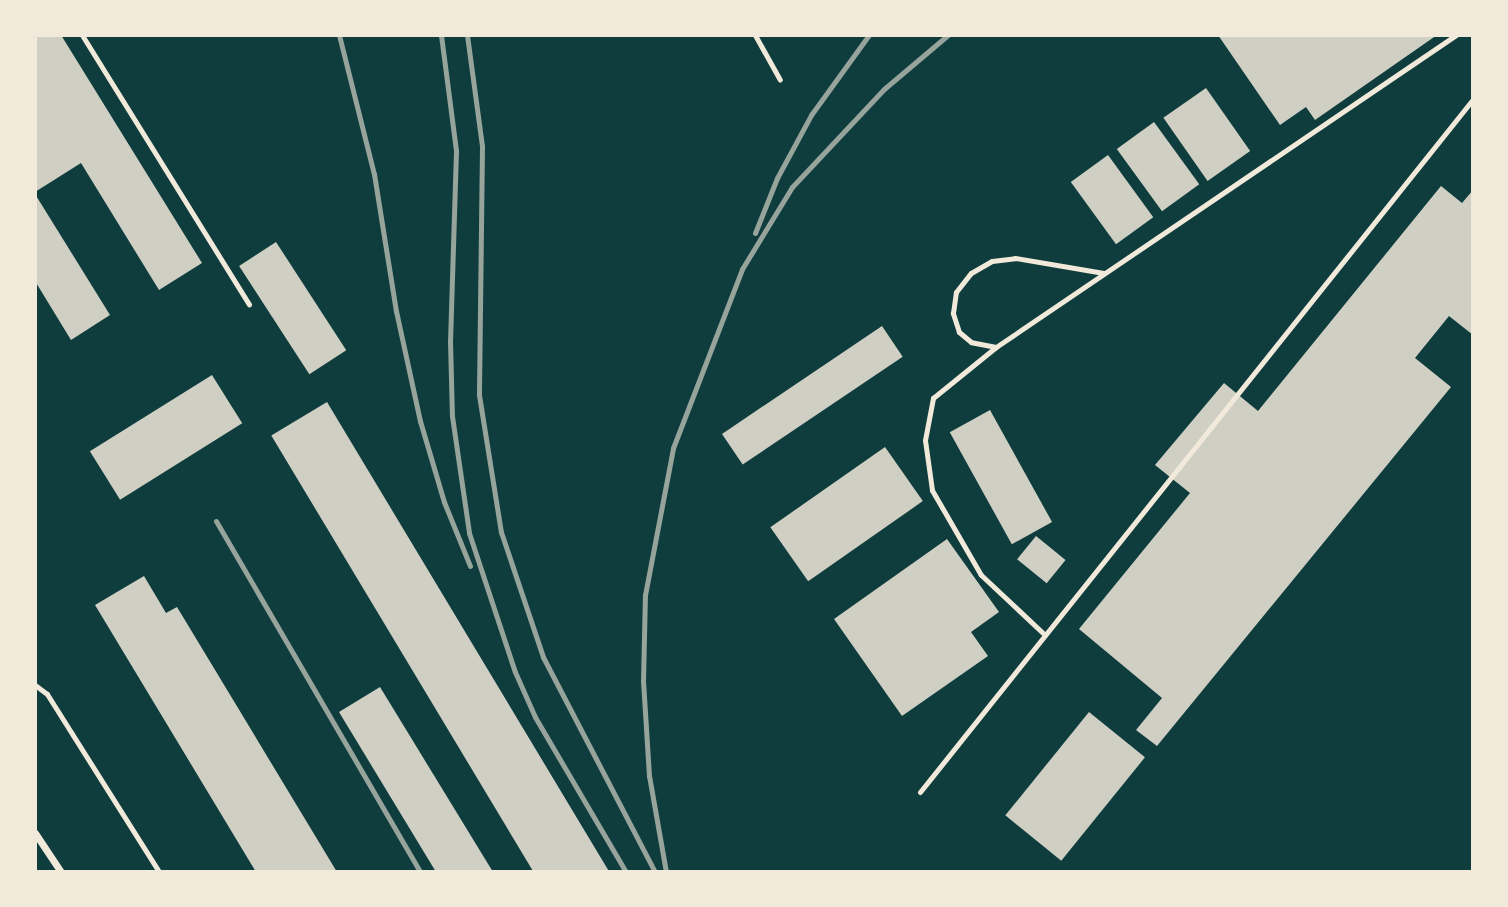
<!DOCTYPE html>
<html>
<head>
<meta charset="utf-8">
<style>
	body { margin:0 }
	#map { position:relative; width:1508px; height:907px; overflow:hidden; background:#0f3d3e; font-family:"DM Sans",sans-serif }
	div>[style] { position:absolute }
	.building>* { inset:0; background:#cfcfc3; transform-origin:0 0 }
	.service>* { height:5px; margin:-2.5px; padding:0 2.5px; transform-origin:2.5px; border-radius:2.5px; background:#f1e9da }
	.minor>* { height:7px; margin:-3.5px; padding:0 3.5px; transform-origin:3.5px; border-radius:3.5px; background:#f1e9da }
	.rail>* { height:5px; margin:-2.5px; padding:0 2.5px; transform-origin:2.5px; border-radius:2.5px; background:#97a49c }
	span { translate:-50% -50%; white-space:nowrap; text-align:center; line-height:1.15; -webkit-text-stroke:7px #f1e9da; paint-order:stroke }
	.frame { position:absolute; inset:0; border:37px solid #f1e9da; pointer-events:none }
</style>
</head>
<body>
<div id="map">
	<div class="building">
		<i style="clip-path:polygon(35px 35px,61px 35px,202px 263px,159px 290px,81px 163px,35px 192px)"></i>
		<i style="clip-path:polygon(1218px 35px,1437px 35px,1315px 120px,1306px 107px,1280px 125px)"></i>
		<i style="left:1206px;top:88px;width:77px;height:52px;rotate:55deg"></i>
		<i style="left:1154px;top:122px;width:77px;height:46px;rotate:54deg"></i>
		<i style="left:1108px;top:155px;width:77px;height:46px;rotate:54deg"></i>
		<i style="clip-path:polygon(1441px 186px,1462px 203px,1473px 190px,1473px 335px,1449px 316px,1415px 358px,1451px 387px,1157px 746px,1136px 730px,1162px 698px,1079px 629px,1190px 493px,1155px 465px,1224px 383px,1258px 411px)"></i>
		<i style="clip-path:polygon(35px 194px,110px 315px,71px 340px,35px 281px)"></i>
		<i style="left:276px;top:242px;width:129px;height:44px;rotate:57deg"></i>
		<i style="left:882px;top:326px;width:37px;height:193px;rotate:56deg"></i>
		<i style="left:212px;top:375px;width:57px;height:144px;rotate:58deg"></i>
		<i style="left:327px;top:402px;width:550px;height:65px;rotate:59deg"></i>
		<i style="left:990px;top:410px;width:128px;height:46px;rotate:61deg"></i>
		<i style="left:885px;top:447px;width:66px;height:140px;rotate:55deg"></i>
		<i style="left:1036px;top:536px;width:38px;height:30px;rotate:39deg"></i>
		<i style="clip-path:polygon(947px 539px,999px 612px,971px 632px,988px 656px,902px 716px,834px 619px)"></i>
		<i style="clip-path:polygon(144px 576px,166px 613px,177px 607px,337px 872px,256px 872px,95px 605px)"></i>
		<i style="clip-path:polygon(380px 687px,493px 872px,436px 872px,339px 712px)"></i>
		<i style="left:1089px;top:712px;width:72px;height:133px;rotate:39deg"></i>
	</div>
	<div class="service">
		<i style="left:82px;top:35px;width:317px;rotate:58.2deg"></i>
		<i style="left:755px;top:35px;width:51px;rotate:60.9deg"></i>
		<i style="left:996px;top:347px;width:25px;rotate:-169deg"></i>
		<i style="left:971px;top:342px;width:16px;rotate:-140deg"></i>
		<i style="left:959px;top:332px;width:20px;rotate:-108deg"></i>
		<i style="left:953px;top:313px;width:21px;rotate:-82deg"></i>
		<i style="left:956px;top:292px;width:24px;rotate:-52deg"></i>
		<i style="left:971px;top:273px;width:24px;rotate:-30deg"></i>
		<i style="left:992px;top:261px;width:23px;rotate:-7deg"></i>
		<i style="left:1015px;top:258px;width:90px;rotate:9.6deg"></i>
		<i style="left:1045px;top:635px;width:88px;rotate:-136.8deg"></i>
		<i style="left:981px;top:575px;width:98px;rotate:-120deg"></i>
		<i style="left:932px;top:490px;width:50px;rotate:-98deg"></i>
		<i style="left:925px;top:440px;width:43px;rotate:-79.2deg"></i>
		<i style="left:933px;top:398px;width:81px;rotate:-39deg"></i>
		<i style="left:996px;top:347px;width:556px;rotate:-34.15deg"></i>
		<i style="left:35px;top:685px;width:15px;rotate:37deg"></i>
		<i style="left:47px;top:694px;width:210px;rotate:57.8deg"></i>
		<i style="left:920px;top:792px;width:887px;rotate:-51.41deg"></i>
	</div>
	<div class="minor">
		<i style="left:35px;top:833px;width:47px;rotate:56.3deg"></i>
	</div>
	<div class="rail">
		<i style="left:339px;top:35px;width:143px;rotate:75.9deg"></i>
		<i style="left:374px;top:174px;width:139px;rotate:80.9deg"></i>
		<i style="left:396px;top:311px;width:113px;rotate:77.7deg"></i>
		<i style="left:420px;top:421px;width:84px;rotate:73.5deg"></i>
		<i style="left:444px;top:502px;width:69px;rotate:67.9deg"></i>
		<i style="left:441px;top:35px;width:117px;rotate:82.6deg"></i>
		<i style="left:456px;top:151px;width:190px;rotate:91.8deg"></i>
		<i style="left:450px;top:341px;width:75px;rotate:88.5deg"></i>
		<i style="left:452px;top:416px;width:118px;rotate:81.7deg"></i>
		<i style="left:469px;top:533px;width:146px;rotate:71.7deg"></i>
		<i style="left:515px;top:672px;width:49px;rotate:66deg"></i>
		<i style="left:535px;top:717px;width:180px;rotate:59.6deg"></i>
		<i style="left:467px;top:35px;width:112px;rotate:82.3deg"></i>
		<i style="left:482px;top:146px;width:249px;rotate:90.7deg"></i>
		<i style="left:479px;top:395px;width:139px;rotate:80.9deg"></i>
		<i style="left:501px;top:532px;width:132px;rotate:71.4deg"></i>
		<i style="left:543px;top:657px;width:242px;rotate:62.5deg"></i>
		<i style="left:755px;top:233px;width:59px;rotate:-68.2deg"></i>
		<i style="left:777px;top:178px;width:72px;rotate:-61.6deg"></i>
		<i style="left:811px;top:115px;width:99px;rotate:-54.1deg"></i>
		<i style="left:216px;top:521px;width:406px;rotate:59.8deg"></i>
		<i style="left:666px;top:872px;width:97px;rotate:-100deg"></i>
		<i style="left:649px;top:776px;width:95px;rotate:-93.6deg"></i>
		<i style="left:643px;top:681px;width:86px;rotate:-88.7deg"></i>
		<i style="left:645px;top:595px;width:150px;rotate:-79.2deg"></i>
		<i style="left:673px;top:448px;width:192px;rotate:-68.9deg"></i>
		<i style="left:742px;top:269px;width:96px;rotate:-58.6deg"></i>
		<i style="left:792px;top:187px;width:134px;rotate:-46.8deg"></i>
		<i style="left:884px;top:89px;width:84px;rotate:-40.2deg"></i>
	</div>
	<div class="frame"></div>
</div>
</body>
</html>
